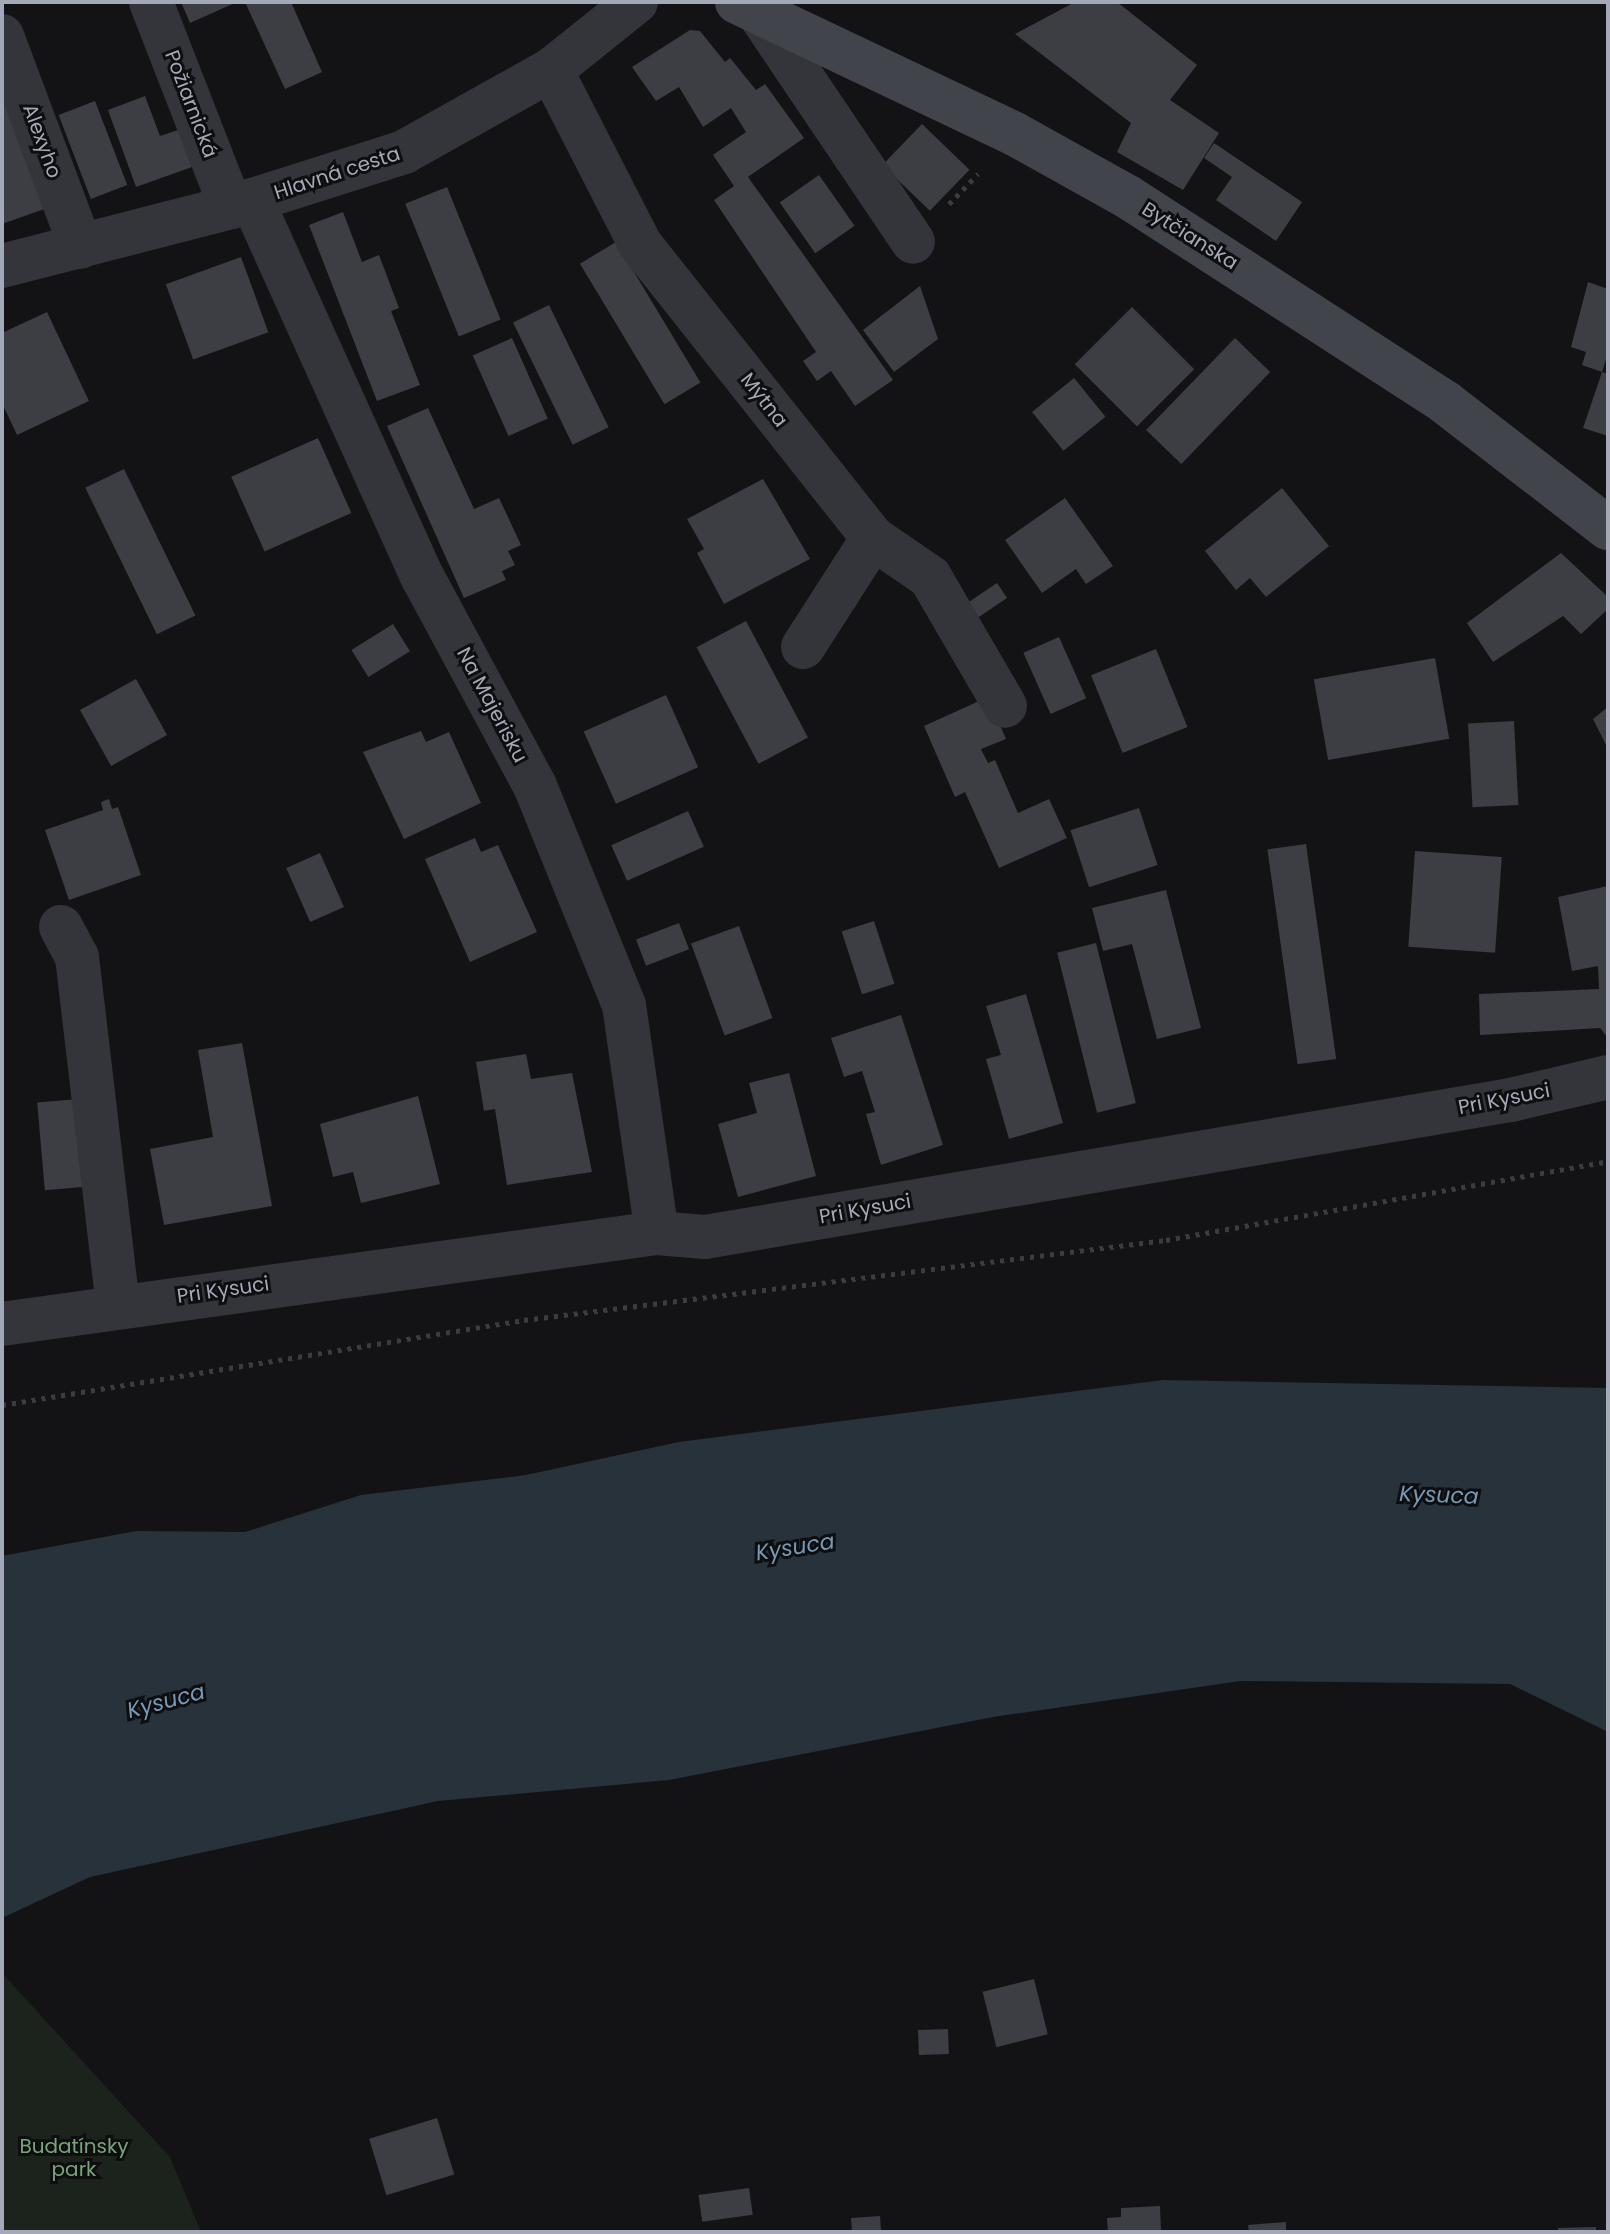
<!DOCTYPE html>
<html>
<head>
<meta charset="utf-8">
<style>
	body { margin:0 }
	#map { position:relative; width:1610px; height:2234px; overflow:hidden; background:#131315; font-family:Poppins,sans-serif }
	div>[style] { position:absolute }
	.green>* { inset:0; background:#1b231c }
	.water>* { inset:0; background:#28323a }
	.building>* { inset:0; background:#3c3e43; transform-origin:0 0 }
	.path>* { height:5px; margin-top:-2.5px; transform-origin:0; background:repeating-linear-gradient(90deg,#3a3c42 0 4px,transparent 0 10px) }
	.street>* { height:44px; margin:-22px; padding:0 22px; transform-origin:22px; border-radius:22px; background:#34353a }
	.secondary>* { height:44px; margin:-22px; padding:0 22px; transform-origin:22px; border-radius:22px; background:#41444b }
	span { translate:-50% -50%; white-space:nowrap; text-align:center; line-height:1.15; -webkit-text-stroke:6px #0e0e10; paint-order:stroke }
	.street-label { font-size:20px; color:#a3a9b7 }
	.park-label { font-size:20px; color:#78a47a }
	.water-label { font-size:22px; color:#7699b6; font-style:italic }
	.frame { position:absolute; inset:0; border:4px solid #a3a9b7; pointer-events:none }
</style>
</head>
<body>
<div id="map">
	<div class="green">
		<i style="clip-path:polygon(2px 1973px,170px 2157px,201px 2232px,2px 2232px)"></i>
	</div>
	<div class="water">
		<i style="clip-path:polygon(1163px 1380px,1608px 1388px,1608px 1732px,1510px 1684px,1240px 1681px,993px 1717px,669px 1780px,438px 1801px,90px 1877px,2px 1918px,2px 1556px,136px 1531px,245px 1532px,361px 1495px,526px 1475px,679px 1442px)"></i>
	</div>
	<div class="building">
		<i style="clip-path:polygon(181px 2px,237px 2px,190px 23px)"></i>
		<i style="clip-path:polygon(245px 2px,291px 2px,322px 72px,285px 89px)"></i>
		<i style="clip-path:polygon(1075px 2px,1117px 2px,1197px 65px,1170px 100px,1219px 133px,1183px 190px,1117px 152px,1131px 123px,1015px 34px)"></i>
		<i style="clip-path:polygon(690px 30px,700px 31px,725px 62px,730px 58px,756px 90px,765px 84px,804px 138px,748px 177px,893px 380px,855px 406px,831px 371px,817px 381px,803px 361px,816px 352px,714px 200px,734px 186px,713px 155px,746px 132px,731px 108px,703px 127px,679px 87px,656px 101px,632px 67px)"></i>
		<i style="clip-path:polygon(2px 91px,47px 208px,2px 224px)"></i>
		<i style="clip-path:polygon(145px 96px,160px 136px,178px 130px,192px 167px,136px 187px,108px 110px)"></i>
		<i style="left:95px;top:101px;width:90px;height:39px;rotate:69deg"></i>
		<i style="left:922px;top:124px;width:66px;height:57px;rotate:44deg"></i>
		<i style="clip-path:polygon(1214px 143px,1302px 202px,1276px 241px,1216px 200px,1232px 177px,1204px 158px)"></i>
		<i style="left:819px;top:175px;width:62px;height:48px;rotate:55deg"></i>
		<i style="left:447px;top:187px;width:143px;height:45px;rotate:68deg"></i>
		<i style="clip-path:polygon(343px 212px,362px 262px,379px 255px,399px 308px,391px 311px,420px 385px,377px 401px,309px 225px)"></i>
		<i style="left:616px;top:242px;width:164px;height:42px;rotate:59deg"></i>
		<i style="left:241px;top:257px;width:80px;height:80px;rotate:70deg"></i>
		<i style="clip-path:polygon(1588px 282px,1608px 289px,1608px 353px,1602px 372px,1582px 365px,1586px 352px,1571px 347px)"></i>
		<i style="clip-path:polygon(920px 286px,938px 339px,894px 372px,863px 330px)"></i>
		<i style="left:549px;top:305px;width:136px;height:40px;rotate:64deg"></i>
		<i style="left:1132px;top:307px;width:88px;height:81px;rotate:45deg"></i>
		<i style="clip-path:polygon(47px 312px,89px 401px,17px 435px,2px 403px,2px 333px)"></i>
		<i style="left:512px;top:338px;width:88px;height:43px;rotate:66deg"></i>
		<i style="left:1235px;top:338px;width:49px;height:128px;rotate:44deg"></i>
		<i style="clip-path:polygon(1602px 372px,1608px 374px,1608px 436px,1583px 428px)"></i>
		<i style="left:1074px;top:378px;width:50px;height:54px;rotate:51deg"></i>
		<i style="clip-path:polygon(428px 408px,474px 509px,499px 498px,521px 545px,508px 551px,515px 565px,502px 571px,506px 580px,464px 598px,387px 426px)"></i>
		<i style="left:318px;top:438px;width:82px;height:95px;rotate:66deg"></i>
		<i style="left:124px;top:469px;width:163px;height:43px;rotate:64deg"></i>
		<i style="clip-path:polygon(763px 479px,810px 559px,724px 604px,697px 553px,704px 549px,687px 519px)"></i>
		<i style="clip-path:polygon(1282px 488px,1329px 546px,1266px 597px,1250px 578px,1236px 590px,1205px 551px)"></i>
		<i style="clip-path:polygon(1065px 498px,1113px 566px,1086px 584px,1076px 569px,1042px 593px,1005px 540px)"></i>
		<i style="clip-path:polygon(1561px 553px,1608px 597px,1608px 609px,1581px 634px,1563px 616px,1493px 662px,1467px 623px)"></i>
		<i style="left:997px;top:583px;width:18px;height:43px;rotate:56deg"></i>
		<i style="left:746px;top:621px;width:132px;height:56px;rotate:62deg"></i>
		<i style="left:393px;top:624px;width:32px;height:49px;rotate:58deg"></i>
		<i style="left:1059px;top:637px;width:67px;height:39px;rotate:66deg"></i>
		<i style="left:1156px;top:649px;width:84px;height:70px;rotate:68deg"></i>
		<i style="left:1435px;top:658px;width:82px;height:123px;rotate:80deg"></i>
		<i style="left:136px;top:679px;width:64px;height:64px;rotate:61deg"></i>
		<i style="left:666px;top:695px;width:79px;height:90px;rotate:66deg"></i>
		<i style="clip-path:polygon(988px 697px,1006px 739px,981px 749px,988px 763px,995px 760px,1018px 813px,1049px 799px,1067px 838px,999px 868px,965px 792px,955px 797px,924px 726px)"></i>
		<i style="clip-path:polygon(1608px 707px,1608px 749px,1593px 719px)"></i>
		<i style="left:1514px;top:721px;width:84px;height:46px;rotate:87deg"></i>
		<i style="clip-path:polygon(421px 731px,426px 742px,449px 732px,481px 803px,404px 839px,363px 752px)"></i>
		<i style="clip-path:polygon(109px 799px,112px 809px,118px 807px,141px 875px,69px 900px,45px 830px,103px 810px,101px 802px)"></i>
		<i style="left:1139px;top:808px;width:60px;height:72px;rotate:72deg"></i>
		<i style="left:688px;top:811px;width:39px;height:84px;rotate:66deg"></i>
		<i style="clip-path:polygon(475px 838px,481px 852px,498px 845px,537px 932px,470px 962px,425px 859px)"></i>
		<i style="left:1306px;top:844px;width:217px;height:39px;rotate:82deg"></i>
		<i style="left:1415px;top:851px;width:87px;height:96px;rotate:4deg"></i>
		<i style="left:320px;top:853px;width:59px;height:37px;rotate:66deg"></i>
		<i style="clip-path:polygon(1608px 886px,1608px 1038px,1600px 1028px,1480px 1035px,1479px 994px,1599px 989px,1598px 966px,1572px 971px,1558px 897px)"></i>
		<i style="clip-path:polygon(1166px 890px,1201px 1028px,1157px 1039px,1132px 944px,1103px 951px,1092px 908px)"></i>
		<i style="left:874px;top:921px;width:66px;height:34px;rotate:72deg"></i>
		<i style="left:679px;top:923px;width:28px;height:46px;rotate:69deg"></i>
		<i style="left:739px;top:926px;width:98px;height:51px;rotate:70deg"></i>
		<i style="left:1096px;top:943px;width:165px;height:40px;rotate:76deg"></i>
		<i style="clip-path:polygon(1026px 994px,1063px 1123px,1009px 1139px,986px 1059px,1001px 1055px,986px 1006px)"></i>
		<i style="clip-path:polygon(901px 1015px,943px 1145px,881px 1165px,866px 1114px,875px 1112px,862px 1071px,844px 1077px,831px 1038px)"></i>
		<i style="clip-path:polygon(242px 1043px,272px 1206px,164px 1225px,150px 1149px,213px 1137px,198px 1050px)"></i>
		<i style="clip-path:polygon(526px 1054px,531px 1079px,572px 1073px,592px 1172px,507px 1185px,495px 1109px,484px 1111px,476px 1062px)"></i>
		<i style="clip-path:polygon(789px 1073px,816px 1176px,738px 1197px,718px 1124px,757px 1113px,749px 1083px)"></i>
		<i style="clip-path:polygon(418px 1096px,440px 1184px,361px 1203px,353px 1172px,333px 1177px,320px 1124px)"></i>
		<i style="left:78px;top:1099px;width:88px;height:41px;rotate:85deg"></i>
		<i style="left:1034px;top:1979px;width:57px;height:53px;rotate:76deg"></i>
		<i style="left:948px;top:2029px;width:25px;height:30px;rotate:88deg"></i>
		<i style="left:437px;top:2118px;width:59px;height:71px;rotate:73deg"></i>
		<i style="left:749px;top:2188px;width:27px;height:51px;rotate:82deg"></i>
		<i style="clip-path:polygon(1160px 2206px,1161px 2232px,1108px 2232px,1107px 2218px,1121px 2217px,1121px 2208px)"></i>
		<i style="left:880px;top:2216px;width:16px;height:29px;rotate:86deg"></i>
		<i style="clip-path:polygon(1286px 2222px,1286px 2232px,1249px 2232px,1248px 2225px)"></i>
		<i style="clip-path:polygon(1596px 2227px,1596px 2232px,1558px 2232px,1558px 2228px)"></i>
	</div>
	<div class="path">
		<i style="left:949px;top:204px;width:42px;rotate:-46deg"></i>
		<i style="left:2px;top:1405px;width:529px;rotate:-9.25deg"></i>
		<i style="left:524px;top:1320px;width:647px;rotate:-7.1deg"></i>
		<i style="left:1166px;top:1240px;width:449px;rotate:-10.1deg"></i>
	</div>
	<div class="street">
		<i style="left:151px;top:2px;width:220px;rotate:68.7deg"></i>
		<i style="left:758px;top:12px;width:277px;rotate:56deg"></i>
		<i style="left:2px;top:36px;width:225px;rotate:69.5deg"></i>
		<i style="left:551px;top:70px;width:195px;rotate:62.9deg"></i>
		<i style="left:640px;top:244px;width:375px;rotate:51.6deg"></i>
		<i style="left:873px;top:538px;width:69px;rotate:34.4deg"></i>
		<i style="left:930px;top:577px;width:149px;rotate:59.8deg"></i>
		<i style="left:252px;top:200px;width:415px;rotate:65.7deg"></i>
		<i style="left:423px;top:578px;width:236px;rotate:61.7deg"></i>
		<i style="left:535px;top:786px;width:236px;rotate:67.9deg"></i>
		<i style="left:624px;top:1005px;width:230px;rotate:81.8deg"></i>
		<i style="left:2px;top:266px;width:236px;rotate:-14.4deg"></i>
		<i style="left:231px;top:207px;width:182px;rotate:-17.6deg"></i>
		<i style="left:404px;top:152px;width:168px;rotate:-29.2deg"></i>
		<i style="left:551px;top:70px;width:109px;rotate:-38.7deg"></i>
		<i style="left:803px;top:647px;width:130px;rotate:-57.3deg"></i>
		<i style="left:61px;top:927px;width:34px;rotate:62deg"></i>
		<i style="left:77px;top:957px;width:349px;rotate:83.3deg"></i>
		<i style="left:2px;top:1324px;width:661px;rotate:-7.91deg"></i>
		<i style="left:657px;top:1233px;width:48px;rotate:4.8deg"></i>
		<i style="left:705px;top:1237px;width:818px;rotate:-9.65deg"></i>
		<i style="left:1511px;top:1100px;width:100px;rotate:-13.3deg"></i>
	</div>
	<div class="secondary">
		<i style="left:737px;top:2px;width:306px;rotate:25.4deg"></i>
		<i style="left:1013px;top:133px;width:132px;rotate:29.1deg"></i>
		<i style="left:1128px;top:197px;width:379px;rotate:32.9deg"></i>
		<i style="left:1446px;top:403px;width:205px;rotate:37.7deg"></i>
	</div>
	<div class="street-label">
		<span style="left:191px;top:104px;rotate:69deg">Požiarnická</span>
		<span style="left:42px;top:141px;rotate:70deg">Alexyho</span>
		<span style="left:337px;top:173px;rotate:-18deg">Hlavná cesta</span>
		<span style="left:1190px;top:236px;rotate:32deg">Bytčianska</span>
		<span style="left:764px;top:400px;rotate:52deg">Mýtna</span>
		<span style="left:492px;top:705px;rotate:62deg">Na Majerisku</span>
		<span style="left:1504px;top:1099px;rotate:-11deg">Pri Kysuci</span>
		<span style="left:865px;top:1209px;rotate:-10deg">Pri Kysuci</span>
		<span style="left:223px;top:1290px;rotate:-8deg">Pri Kysuci</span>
	</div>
	<div class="park-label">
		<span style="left:74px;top:2158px">Budatínsky<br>park</span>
	</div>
	<div class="water-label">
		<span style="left:1439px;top:1495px;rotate:2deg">Kysuca</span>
		<span style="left:795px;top:1547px;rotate:-9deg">Kysuca</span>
		<span style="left:166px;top:1701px;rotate:-15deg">Kysuca</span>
	</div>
	<div class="frame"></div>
</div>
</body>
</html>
